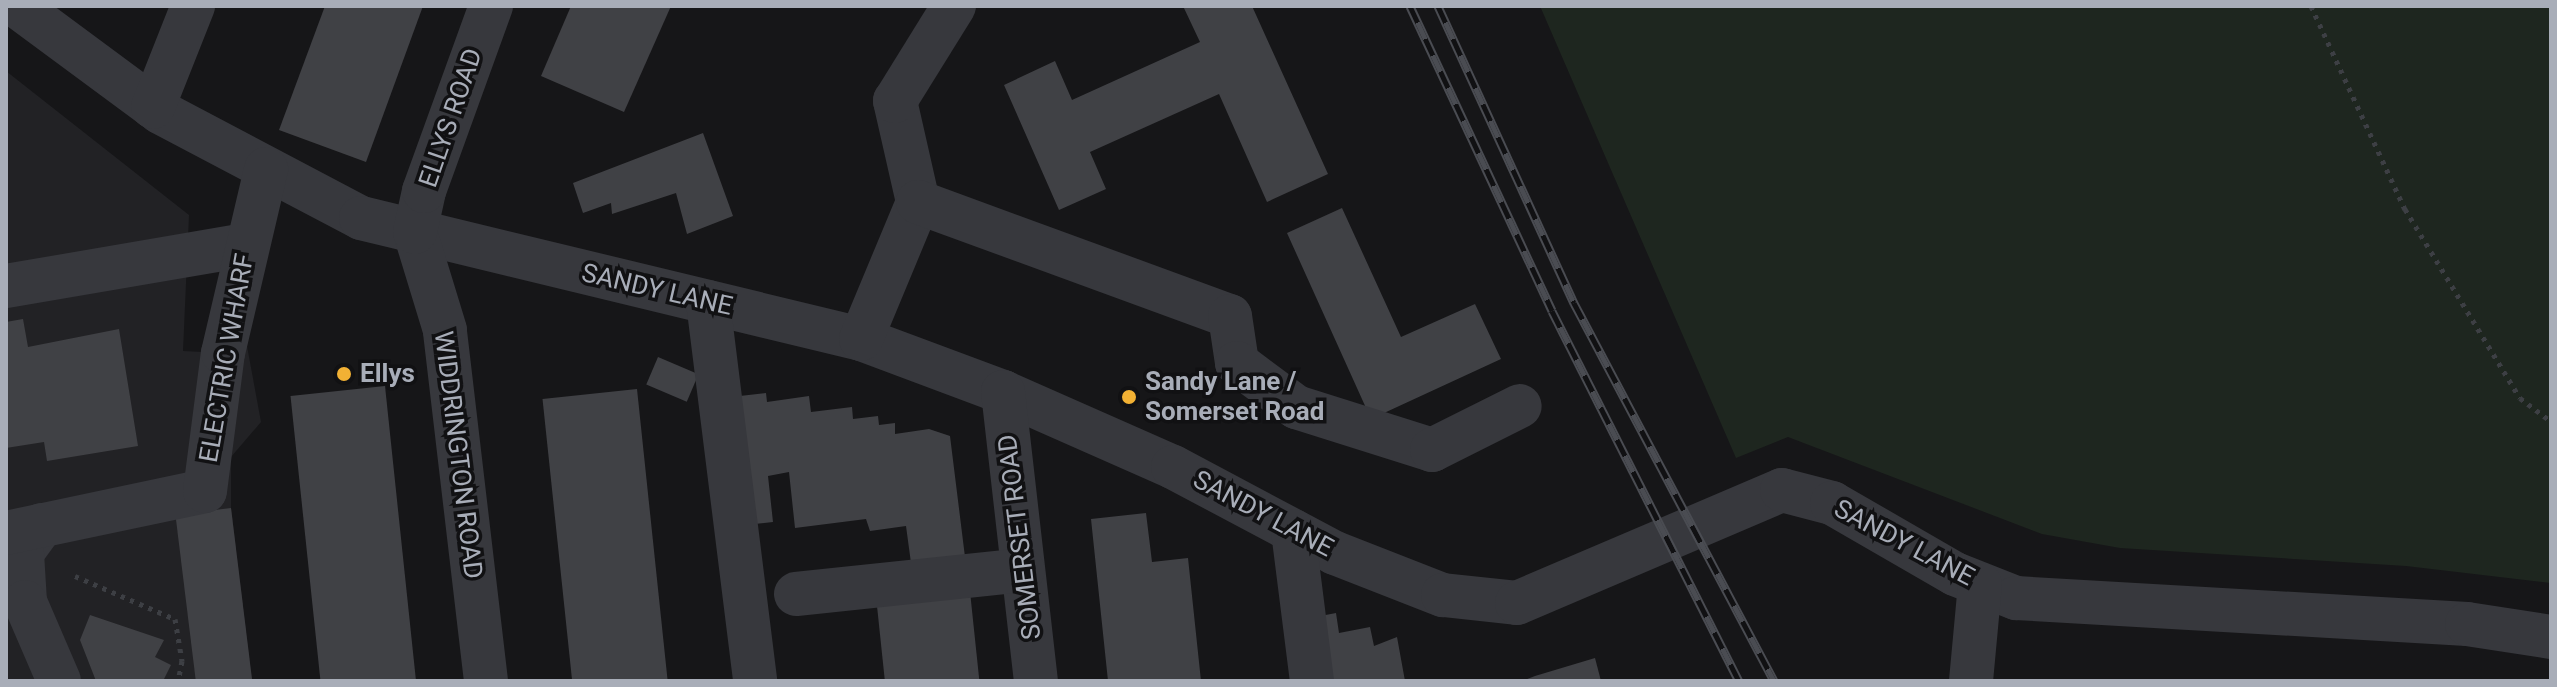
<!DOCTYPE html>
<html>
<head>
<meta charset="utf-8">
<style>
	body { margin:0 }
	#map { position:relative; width:2557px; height:687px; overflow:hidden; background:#161618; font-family:Roboto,sans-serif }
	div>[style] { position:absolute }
	.built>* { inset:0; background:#222225 }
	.green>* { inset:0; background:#1e261f }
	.building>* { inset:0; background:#404145; transform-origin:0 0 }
	.path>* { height:5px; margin-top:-2.5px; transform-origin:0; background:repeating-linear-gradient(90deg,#3d3f44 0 4px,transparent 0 10px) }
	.minor>* { height:44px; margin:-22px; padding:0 22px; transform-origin:22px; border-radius:22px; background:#37383d }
	.rail>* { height:9px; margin-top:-4.5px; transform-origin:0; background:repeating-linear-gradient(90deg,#111113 0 18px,#4a4c52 0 36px); box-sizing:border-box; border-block:2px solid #4a4c52 }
	.dots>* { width:22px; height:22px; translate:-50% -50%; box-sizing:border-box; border:4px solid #111113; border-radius:50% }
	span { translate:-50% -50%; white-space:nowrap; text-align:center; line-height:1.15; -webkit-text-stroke:7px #111113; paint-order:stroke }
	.street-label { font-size:26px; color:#a8adb8 }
	.poi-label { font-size:26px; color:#a8adb8; font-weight:700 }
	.left { translate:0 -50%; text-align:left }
	.frame { position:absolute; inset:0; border:8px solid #a8adb8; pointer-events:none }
</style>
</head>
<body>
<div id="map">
	<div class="built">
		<i style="clip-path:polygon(6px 71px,189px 215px,183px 351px,223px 353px,247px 346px,261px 422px,231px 457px,231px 508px,252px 681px,6px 681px)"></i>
	</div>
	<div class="green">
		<i style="clip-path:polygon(1540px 6px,2551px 6px,2551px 583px,2406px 566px,2120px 548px,2042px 534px,1788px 437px,1736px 458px)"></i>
	</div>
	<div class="building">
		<i style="clip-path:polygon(325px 6px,423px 6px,366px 162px,279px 130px)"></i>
		<i style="clip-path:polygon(571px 6px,671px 6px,624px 112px,541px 76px)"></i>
		<i style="clip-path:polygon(1183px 6px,1252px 6px,1328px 174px,1267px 202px,1219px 94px,1090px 152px,1106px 189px,1059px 210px,1004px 85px,1055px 61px,1072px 100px,1200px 42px)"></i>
		<i style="clip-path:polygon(703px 133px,733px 216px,687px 234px,676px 193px,612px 214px,611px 203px,583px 213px,573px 183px)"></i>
		<i style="clip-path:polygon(1342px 208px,1401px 337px,1475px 304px,1501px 359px,1371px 419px,1287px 233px)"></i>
		<i style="clip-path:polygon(23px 319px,28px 347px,119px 329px,138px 446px,47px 461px,44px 442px,6px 448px,6px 322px)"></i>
		<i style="left:658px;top:357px;width:44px;height:30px;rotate:23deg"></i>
		<i style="left:385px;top:386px;width:297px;height:95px;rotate:84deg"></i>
		<i style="left:637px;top:389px;width:294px;height:95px;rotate:84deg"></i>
		<i style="clip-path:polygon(766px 393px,767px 402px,809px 396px,811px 412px,852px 407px,853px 419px,878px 416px,879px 425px,895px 423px,895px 434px,929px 429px,950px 436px,965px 557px,911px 563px,906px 526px,870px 531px,866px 519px,795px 528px,789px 472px,768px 476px,773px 522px,745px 525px,731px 397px)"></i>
		<i style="left:231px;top:508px;width:174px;height:56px;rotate:83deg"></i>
		<i style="clip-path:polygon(1146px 513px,1152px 562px,1188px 558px,1201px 681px,1108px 681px,1091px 519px)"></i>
		<i style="left:969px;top:582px;width:100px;height:94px;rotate:84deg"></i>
		<i style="clip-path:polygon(1336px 613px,1339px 633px,1370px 627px,1374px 646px,1397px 637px,1405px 681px,1322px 681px,1310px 618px)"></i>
		<i style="clip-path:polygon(90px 615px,164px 640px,155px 657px,171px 665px,163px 681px,96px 681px,80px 640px)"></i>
		<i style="clip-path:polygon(1595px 658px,1601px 681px,1522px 681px,1535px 676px)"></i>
	</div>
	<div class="path">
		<i style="left:2311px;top:6px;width:224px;rotate:65.2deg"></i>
		<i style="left:2405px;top:209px;width:221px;rotate:58.7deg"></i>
		<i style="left:2520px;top:398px;width:39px;rotate:37deg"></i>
		<i style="left:75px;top:576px;width:109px;rotate:23.3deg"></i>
		<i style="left:175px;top:619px;width:43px;rotate:80.5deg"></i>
		<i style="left:182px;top:661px;width:20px;rotate:101deg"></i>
	</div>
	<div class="minor">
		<i style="left:17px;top:6px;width:178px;rotate:36.5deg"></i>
		<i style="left:160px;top:112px;width:227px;rotate:27.8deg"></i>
		<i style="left:361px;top:218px;width:514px;rotate:13.6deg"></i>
		<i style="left:861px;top:339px;width:152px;rotate:20.5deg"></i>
		<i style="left:1003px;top:392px;width:186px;rotate:23.8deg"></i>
		<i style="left:1173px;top:467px;width:183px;rotate:28deg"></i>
		<i style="left:1335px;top:553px;width:116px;rotate:21.3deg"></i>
		<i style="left:1443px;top:595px;width:74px;rotate:6.2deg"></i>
		<i style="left:1517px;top:603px;width:288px;rotate:-23.1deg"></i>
		<i style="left:1782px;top:490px;width:52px;rotate:14.6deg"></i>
		<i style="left:1832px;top:503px;width:142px;rotate:30deg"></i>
		<i style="left:1955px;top:574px;width:66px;rotate:21.5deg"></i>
		<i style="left:2016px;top:598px;width:452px;rotate:3.3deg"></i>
		<i style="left:2467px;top:624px;width:85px;rotate:8.8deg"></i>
		<i style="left:153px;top:107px;width:109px;rotate:-68.4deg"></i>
		<i style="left:918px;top:202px;width:104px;rotate:-102.8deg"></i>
		<i style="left:895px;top:101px;width:112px;rotate:-58.2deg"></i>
		<i style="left:6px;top:286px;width:243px;rotate:-9.7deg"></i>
		<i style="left:708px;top:302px;width:382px;rotate:82.9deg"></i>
		<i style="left:861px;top:339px;width:148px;rotate:-67.4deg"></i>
		<i style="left:918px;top:202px;width:332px;rotate:20.1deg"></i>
		<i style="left:1230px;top:316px;width:48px;rotate:81.5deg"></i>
		<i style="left:1237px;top:363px;width:74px;rotate:36.7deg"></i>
		<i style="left:1296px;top:407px;width:143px;rotate:17.5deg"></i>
		<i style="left:1432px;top:450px;width:98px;rotate:-26.6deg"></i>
		<i style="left:1003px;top:392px;width:291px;rotate:83.5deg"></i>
		<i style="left:42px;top:525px;width:34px;rotate:126deg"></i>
		<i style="left:22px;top:553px;width:49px;rotate:86.5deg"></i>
		<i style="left:25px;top:602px;width:86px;rotate:66.7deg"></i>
		<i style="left:1293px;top:531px;width:151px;rotate:82.8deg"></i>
		<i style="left:6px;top:533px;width:203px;rotate:-11.9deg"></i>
		<i style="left:205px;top:491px;width:139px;rotate:-82.6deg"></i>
		<i style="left:223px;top:353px;width:189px;rotate:-76.8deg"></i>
		<i style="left:796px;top:594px;width:228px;rotate:-6deg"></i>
		<i style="left:486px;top:681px;width:353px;rotate:-96.7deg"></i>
		<i style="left:445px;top:330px;width:102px;rotate:-107deg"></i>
		<i style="left:415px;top:232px;width:42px;rotate:-77.6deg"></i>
		<i style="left:424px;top:191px;width:197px;rotate:-70.1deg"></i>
		<i style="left:1971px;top:681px;width:97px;rotate:-84.7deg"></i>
	</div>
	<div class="rail">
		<i style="left:1410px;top:6px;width:336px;rotate:65deg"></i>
		<i style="left:1552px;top:311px;width:415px;rotate:63.2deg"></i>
		<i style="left:1438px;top:6px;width:327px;rotate:65.4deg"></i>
		<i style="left:1574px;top:303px;width:428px;rotate:62.1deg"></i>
	</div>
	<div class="dots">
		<i style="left:344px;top:374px;background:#f2b134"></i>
		<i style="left:1129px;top:397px;background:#f2b134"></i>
	</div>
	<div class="street-label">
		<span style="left:451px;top:118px;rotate:-71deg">ELLYS ROAD</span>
		<span style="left:657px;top:290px;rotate:13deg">SANDY LANE</span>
		<span style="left:227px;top:358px;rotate:-80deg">ELECTRIC WHARF</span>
		<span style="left:458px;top:455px;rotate:83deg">WIDDRINGTON ROAD</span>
		<span style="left:1263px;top:514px;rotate:28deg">SANDY LANE</span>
		<span style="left:1020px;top:537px;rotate:-97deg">SOMERSET ROAD</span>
		<span style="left:1904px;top:543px;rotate:28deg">SANDY LANE</span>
	</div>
	<div class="poi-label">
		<span class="left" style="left:360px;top:374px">Ellys</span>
		<span class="left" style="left:1145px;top:397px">Sandy Lane /<br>Somerset Road</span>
	</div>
	<div class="frame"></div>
</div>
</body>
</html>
